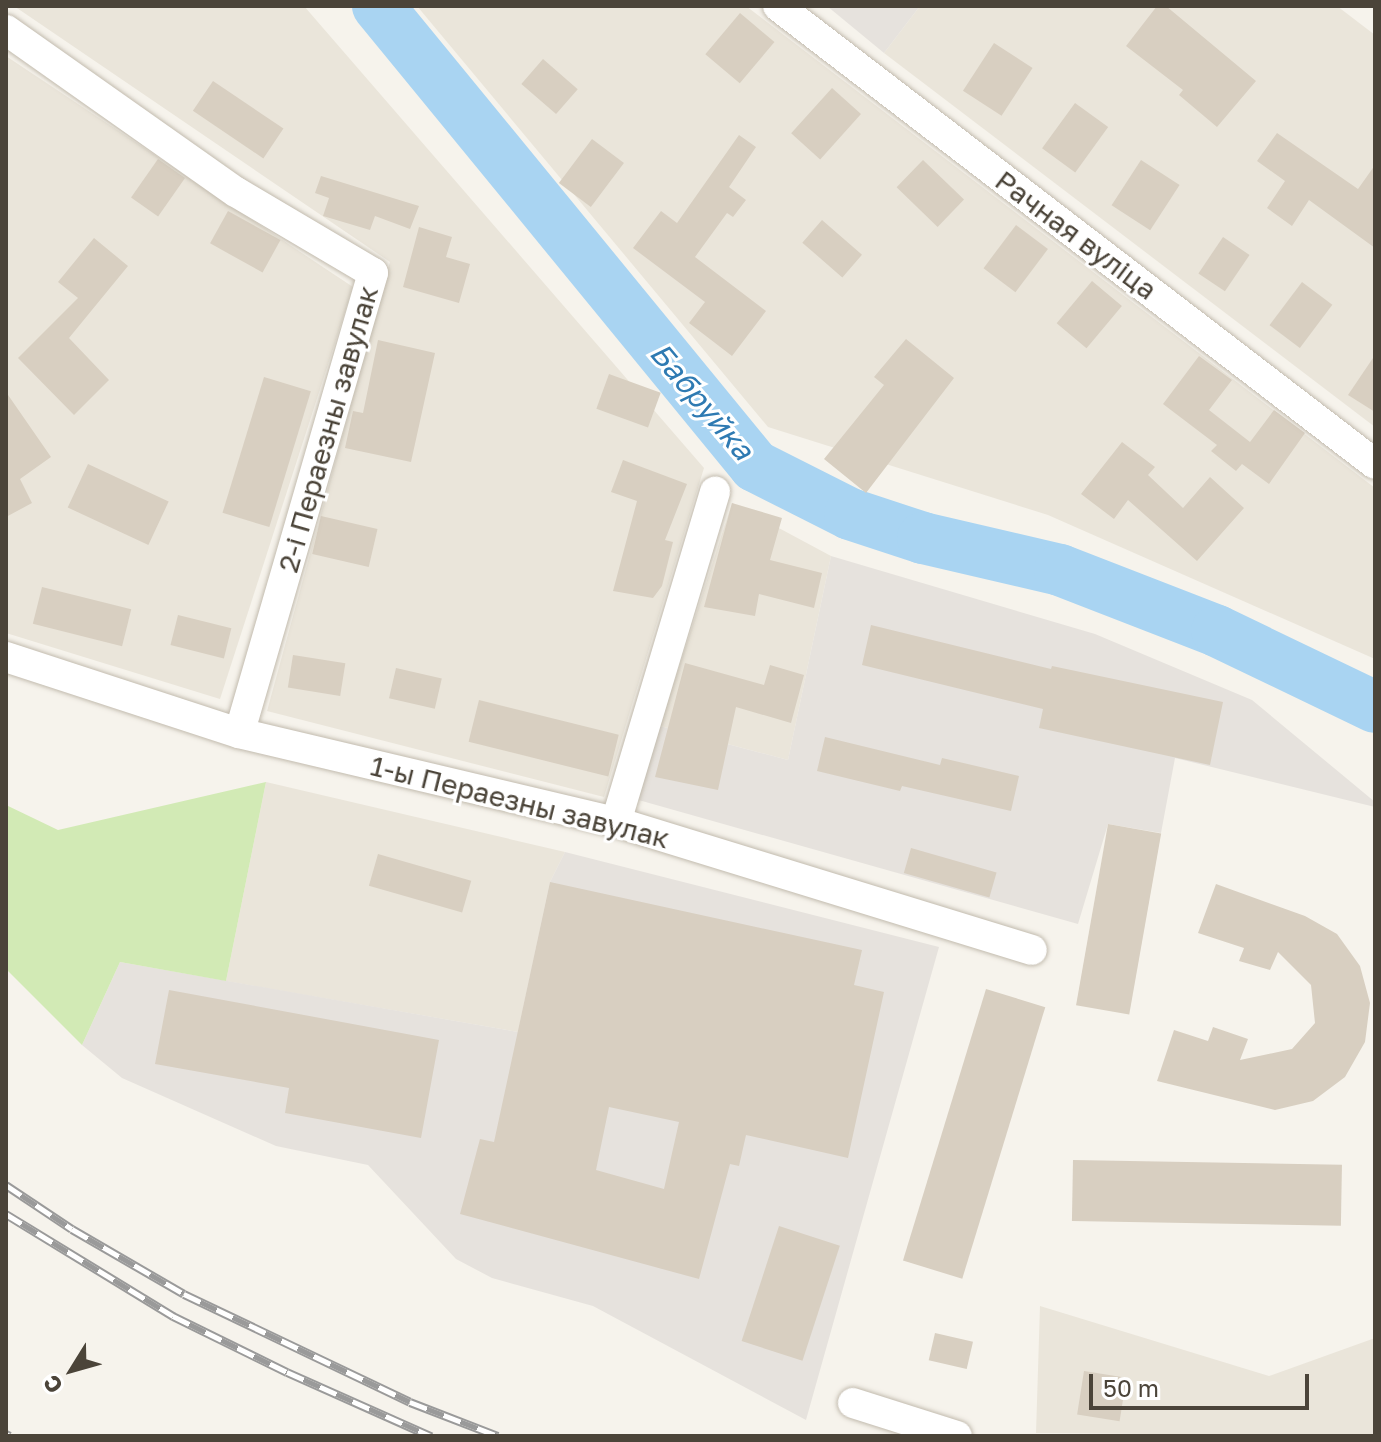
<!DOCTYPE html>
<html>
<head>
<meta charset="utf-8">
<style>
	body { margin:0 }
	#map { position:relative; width:1381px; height:1442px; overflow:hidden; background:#f6f3ec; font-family:"Golos Text",sans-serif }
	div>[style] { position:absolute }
	.residential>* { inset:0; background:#eae5da }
	.industrial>* { inset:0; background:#e6e2dd }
	.green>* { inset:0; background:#d2eab5 }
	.river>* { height:52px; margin:-26px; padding:0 26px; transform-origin:26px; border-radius:26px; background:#a9d4f2 }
	.building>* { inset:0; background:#d8cfc1; transform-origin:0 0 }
	.roads { filter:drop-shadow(0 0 2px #c2bbae) drop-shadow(0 0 2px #c2bbae) }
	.minor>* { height:30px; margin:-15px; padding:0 15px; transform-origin:15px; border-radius:15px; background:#fff }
	.rail>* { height:9px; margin-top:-4.5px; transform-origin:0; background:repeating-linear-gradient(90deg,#fff 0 18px,#9a9a9a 0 36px); box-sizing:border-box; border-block:2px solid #9a9a9a }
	span { translate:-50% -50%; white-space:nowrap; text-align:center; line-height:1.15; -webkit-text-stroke:6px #fff; paint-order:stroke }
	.street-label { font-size:28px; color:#4b4439 }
	.water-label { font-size:30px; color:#2e7ab2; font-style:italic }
	.frame { position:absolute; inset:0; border:8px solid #4b4439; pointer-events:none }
	.north { position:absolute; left:32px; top:1330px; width:80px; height:80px; -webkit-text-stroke:6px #fff; paint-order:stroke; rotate:233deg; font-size:22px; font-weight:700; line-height:32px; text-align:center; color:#4b4439 }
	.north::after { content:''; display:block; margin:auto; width:28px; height:36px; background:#4b4439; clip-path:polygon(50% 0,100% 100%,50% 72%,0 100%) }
	.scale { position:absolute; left:1089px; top:1374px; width:220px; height:36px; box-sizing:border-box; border:4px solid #4b4439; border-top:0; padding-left:10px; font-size:24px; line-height:28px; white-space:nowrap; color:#4b4439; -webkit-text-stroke:6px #fff; paint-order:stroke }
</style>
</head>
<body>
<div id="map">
	<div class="residential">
		<i style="clip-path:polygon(14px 6px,304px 6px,704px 468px,604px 797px,267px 711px,390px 262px)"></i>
		<i style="clip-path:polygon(417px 6px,746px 6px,1375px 488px,1375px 659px,1048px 515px,768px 427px)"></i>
		<i style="clip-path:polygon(920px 6px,1337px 6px,1375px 35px,1375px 427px,884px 53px)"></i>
		<i style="clip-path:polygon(6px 56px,353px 287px,220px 699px,6px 633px)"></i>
		<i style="clip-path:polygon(732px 503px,831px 556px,788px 760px,660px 726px)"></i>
		<i style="clip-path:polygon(266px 782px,565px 852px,550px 882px,518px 1032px,226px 981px)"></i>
		<i style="clip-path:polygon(1040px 1306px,1269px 1376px,1375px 1338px,1375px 1436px,1036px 1433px)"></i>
	</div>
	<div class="industrial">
		<i style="clip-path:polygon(827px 6px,920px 6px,884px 53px)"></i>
		<i style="clip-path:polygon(831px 556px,1095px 634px,1252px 700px,1375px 802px,1375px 807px,1175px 758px,1161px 833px,1108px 824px,1078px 924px,635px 799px,660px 726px,788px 760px)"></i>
		<i style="clip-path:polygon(565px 852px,939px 947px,806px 1420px,593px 1306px,492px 1278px,456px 1259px,368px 1165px,276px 1146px,122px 1078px,82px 1045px,120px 962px,518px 1032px,550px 882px)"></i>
	</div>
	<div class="green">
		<i style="clip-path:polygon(266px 782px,226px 981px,120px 962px,82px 1045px,6px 969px,6px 805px,58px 830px)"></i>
	</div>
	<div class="river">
		<i style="left:378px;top:6px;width:595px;rotate:50.66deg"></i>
		<i style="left:755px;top:466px;width:106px;rotate:26.8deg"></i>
		<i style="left:850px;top:514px;width:77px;rotate:18.2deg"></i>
		<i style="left:923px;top:538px;width:141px;rotate:13.1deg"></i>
		<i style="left:1060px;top:570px;width:168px;rotate:21.2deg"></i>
		<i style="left:1217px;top:631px;width:175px;rotate:25.7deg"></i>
	</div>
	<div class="building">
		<i style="clip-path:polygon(1157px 6px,1166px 6px,1256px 81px,1217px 127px,1179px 95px,1183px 90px,1126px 46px)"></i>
		<i style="left:740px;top:13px;width:45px;height:54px;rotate:40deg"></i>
		<i style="left:994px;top:43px;width:46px;height:57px;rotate:33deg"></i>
		<i style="left:543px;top:59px;width:46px;height:33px;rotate:41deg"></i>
		<i style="left:213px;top:81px;width:85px;height:36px;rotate:34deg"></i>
		<i style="left:832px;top:88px;width:39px;height:61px;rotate:42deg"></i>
		<i style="left:1075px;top:103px;width:41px;height:56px;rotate:36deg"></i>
		<i style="clip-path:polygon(1277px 133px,1358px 189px,1375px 165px,1375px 248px,1309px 200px,1292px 226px,1267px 208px,1285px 181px,1257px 161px)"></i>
		<i style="clip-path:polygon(739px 135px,756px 147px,729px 187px,746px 200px,733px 217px,727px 213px,695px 257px,766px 311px,732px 356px,689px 323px,705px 302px,633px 248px,661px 211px,677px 223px)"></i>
		<i style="left:592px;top:139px;width:40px;height:55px;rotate:37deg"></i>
		<i style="left:158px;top:159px;width:33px;height:47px;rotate:35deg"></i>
		<i style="left:923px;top:160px;width:57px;height:38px;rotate:44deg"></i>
		<i style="left:1141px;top:160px;width:46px;height:54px;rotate:33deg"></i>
		<i style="clip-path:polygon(321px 176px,419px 206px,410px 229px,375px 216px,370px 230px,323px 216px,329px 198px,315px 193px)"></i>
		<i style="left:228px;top:211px;width:60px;height:37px;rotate:29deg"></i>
		<i style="left:822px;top:220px;width:53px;height:30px;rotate:41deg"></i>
		<i style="left:1016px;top:225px;width:40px;height:54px;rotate:37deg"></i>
		<i style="clip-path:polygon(419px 227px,452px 237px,446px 257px,470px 264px,459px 303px,403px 287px)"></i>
		<i style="left:1223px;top:237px;width:32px;height:44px;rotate:34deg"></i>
		<i style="clip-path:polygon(94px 238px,128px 266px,69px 338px,109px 380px,74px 415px,18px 358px,78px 298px,58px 282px)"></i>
		<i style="left:1092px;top:281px;width:39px;height:55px;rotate:40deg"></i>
		<i style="left:1302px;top:282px;width:38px;height:54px;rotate:37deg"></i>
		<i style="clip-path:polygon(906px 339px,954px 378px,866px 493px,824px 459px,884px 385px,874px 377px)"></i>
		<i style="clip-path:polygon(378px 340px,435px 353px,411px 462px,345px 448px,353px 411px,363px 413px)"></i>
		<i style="clip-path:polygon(1375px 355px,1375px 412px,1348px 395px)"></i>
		<i style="clip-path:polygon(1199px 356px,1232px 380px,1209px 410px,1250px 442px,1274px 410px,1305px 433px,1269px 484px,1242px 464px,1236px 471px,1211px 451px,1217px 445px,1163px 404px)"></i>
		<i style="left:609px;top:374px;width:55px;height:37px;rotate:20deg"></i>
		<i style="left:264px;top:377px;width:49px;height:142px;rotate:17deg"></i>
		<i style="clip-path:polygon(6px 392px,51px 457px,20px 479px,32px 503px,6px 517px)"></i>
		<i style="clip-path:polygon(1122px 442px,1155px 467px,1148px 475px,1183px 508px,1210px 477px,1244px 508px,1197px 561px,1128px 500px,1114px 519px,1081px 494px)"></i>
		<i style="clip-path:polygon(623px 460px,687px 484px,665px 540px,673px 542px,662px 586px,653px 598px,613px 591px,637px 501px,611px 492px)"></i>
		<i style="left:88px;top:464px;width:89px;height:48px;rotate:25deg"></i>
		<i style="clip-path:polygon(732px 503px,782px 518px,770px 560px,822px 573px,814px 608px,759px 594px,755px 616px,704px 607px)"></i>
		<i style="left:321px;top:516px;width:58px;height:39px;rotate:13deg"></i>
		<i style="left:42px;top:587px;width:92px;height:38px;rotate:14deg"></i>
		<i style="left:178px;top:615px;width:55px;height:31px;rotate:14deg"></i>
		<i style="clip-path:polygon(871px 625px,1051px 669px,1052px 666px,1223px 702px,1210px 765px,1039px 728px,1043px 709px,862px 665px)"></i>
		<i style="left:293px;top:655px;width:53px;height:33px;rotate:9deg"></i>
		<i style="clip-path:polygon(685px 663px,764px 685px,770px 665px,804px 675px,791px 723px,736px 707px,718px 790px,655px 777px)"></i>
		<i style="left:396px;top:668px;width:47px;height:31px;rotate:13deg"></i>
		<i style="left:479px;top:700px;width:144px;height:43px;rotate:14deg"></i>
		<i style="clip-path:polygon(825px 737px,940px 765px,942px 758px,1019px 776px,1011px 811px,902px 786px,900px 791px,817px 771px)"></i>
		<i style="left:1108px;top:824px;width:54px;height:184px;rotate:10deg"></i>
		<i style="left:911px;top:848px;width:89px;height:26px;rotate:16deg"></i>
		<i style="left:378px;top:854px;width:97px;height:33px;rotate:16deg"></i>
		<i style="clip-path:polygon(evenodd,550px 882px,862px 950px,854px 985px,884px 992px,848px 1158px,746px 1135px,739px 1166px,730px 1164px,699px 1279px,460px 1214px,480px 1139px,494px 1142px,550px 882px,609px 1107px,679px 1122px,664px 1189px,596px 1170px,609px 1107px)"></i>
		<i style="clip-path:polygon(1216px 884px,1305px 916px,1337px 934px,1360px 966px,1370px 1003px,1365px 1042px,1345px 1077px,1313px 1101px,1275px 1110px,1157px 1081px,1174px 1030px,1208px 1041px,1213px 1027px,1248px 1039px,1240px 1060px,1292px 1049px,1315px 1023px,1311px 985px,1278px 952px,1270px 970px,1239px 961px,1244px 948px,1198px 933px)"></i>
		<i style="left:986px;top:989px;width:62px;height:284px;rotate:17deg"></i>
		<i style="clip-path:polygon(169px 990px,439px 1040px,421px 1138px,285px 1113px,289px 1088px,155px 1064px)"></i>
		<i style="left:1073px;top:1160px;width:269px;height:61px;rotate:1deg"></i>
		<i style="left:779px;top:1226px;width:64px;height:121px;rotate:18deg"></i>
		<i style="left:935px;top:1333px;width:39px;height:28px;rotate:13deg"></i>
		<i style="left:1084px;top:1371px;width:43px;height:44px;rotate:9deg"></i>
	</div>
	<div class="roads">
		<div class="minor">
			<i style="left:778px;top:6px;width:752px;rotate:37.49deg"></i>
			<i style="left:6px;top:30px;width:281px;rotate:35.2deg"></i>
			<i style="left:236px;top:192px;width:159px;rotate:30.6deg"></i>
			<i style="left:373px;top:273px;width:479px;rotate:106.2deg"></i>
			<i style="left:6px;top:657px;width:245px;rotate:18.1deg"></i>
			<i style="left:239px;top:733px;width:387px;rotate:13.3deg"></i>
			<i style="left:616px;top:822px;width:435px;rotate:17.1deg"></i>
			<i style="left:616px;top:822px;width:345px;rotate:-73.3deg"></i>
			<i style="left:853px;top:1403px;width:109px;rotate:17.6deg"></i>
		</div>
	</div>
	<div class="rail">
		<i style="left:6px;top:1185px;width:79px;rotate:33.7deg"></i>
		<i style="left:72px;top:1229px;width:129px;rotate:30.1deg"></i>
		<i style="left:184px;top:1294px;width:250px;rotate:25.5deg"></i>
		<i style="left:410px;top:1402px;width:94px;rotate:21.1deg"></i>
		<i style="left:6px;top:1214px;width:196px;rotate:31.4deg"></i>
		<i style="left:173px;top:1316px;width:127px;rotate:26.2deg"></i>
		<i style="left:287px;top:1372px;width:158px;rotate:24deg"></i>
		<i style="left:6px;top:1434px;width:4px;rotate:27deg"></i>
	</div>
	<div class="street-label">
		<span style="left:1076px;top:235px;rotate:37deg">Рачная вуліца</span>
		<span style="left:328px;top:429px;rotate:-74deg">2-і Пераезны завулак</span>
		<span style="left:520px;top:802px;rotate:14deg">1-ы Пераезны завулак</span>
	</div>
	<div class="water-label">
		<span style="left:702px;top:401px;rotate:50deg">Бабруйка</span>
	</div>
	<div class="frame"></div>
	<div class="north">С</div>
	<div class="scale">50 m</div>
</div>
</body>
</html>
